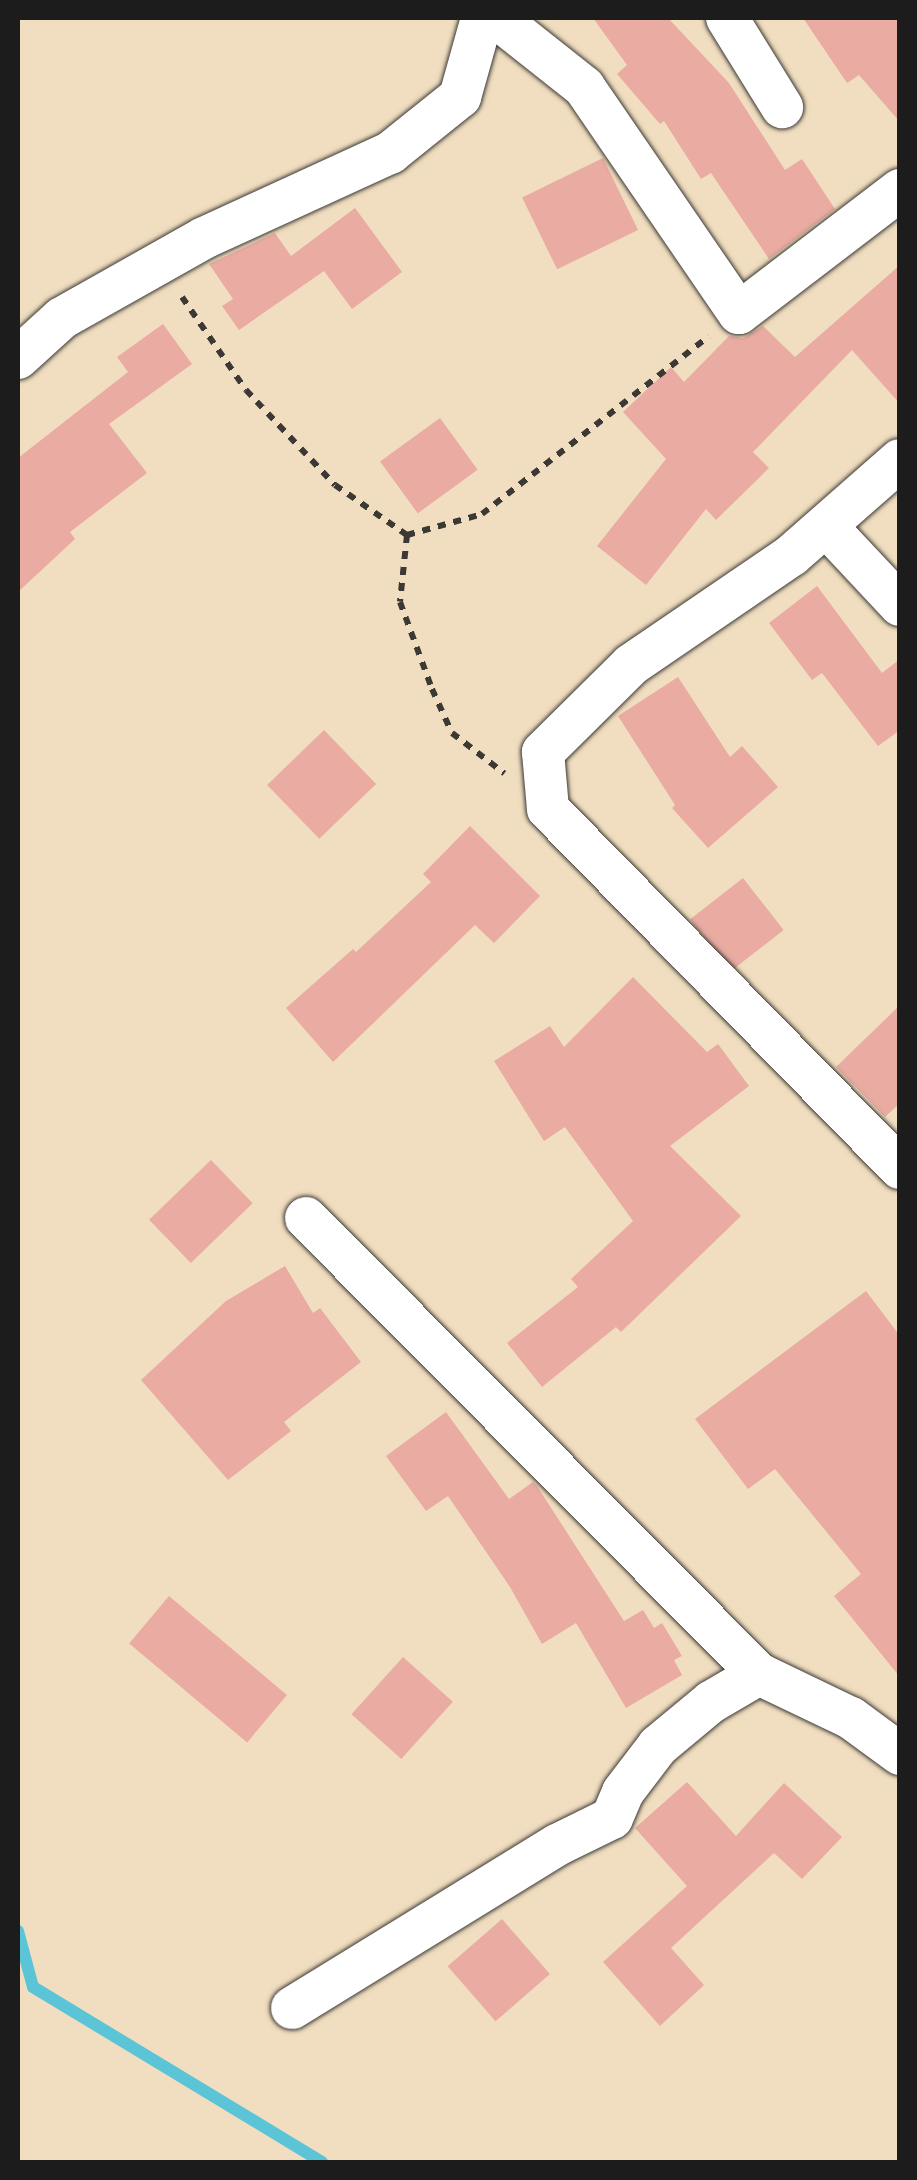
<!DOCTYPE html>
<html>
<head>
<meta charset="utf-8">
<style>
	body { margin:0 }
	#map { position:relative; width:917px; height:2180px; overflow:hidden; background:#f1dec0; font-family:"IM FELL French Canon",serif }
	div>[style] { position:absolute }
	.stream>* { height:12px; margin:-6px; padding:0 6px; transform-origin:6px; border-radius:6px; background:#5bc4d6 }
	.building>* { inset:0; background:#e9aba2; transform-origin:0 0 }
	.path>* { height:6px; margin-top:-3px; transform-origin:0; background:repeating-linear-gradient(90deg,#3c3935 0 8px,transparent 0 16px) }
	.roads { filter:drop-shadow(0 0 2px #3c3935) drop-shadow(0 0 2px #3c3935) }
	.minor>* { height:42px; margin:-21px; padding:0 21px; transform-origin:21px; border-radius:21px; background:#fff }
	span { translate:-50% -50%; white-space:nowrap; text-align:center; line-height:1.15; -webkit-text-stroke:10px #fff; paint-order:stroke }
	.frame { position:absolute; inset:0; border:20px solid #1c1c1c; pointer-events:none }
</style>
</head>
<body>
<div id="map">
	<div class="stream">
		<i style="left:18px;top:1931px;width:58px;rotate:75deg"></i>
		<i style="left:33px;top:1987px;width:338px;rotate:31.2deg"></i>
	</div>
	<div class="building">
		<i style="clip-path:polygon(593px 18px,668px 18px,729px 83px,785px 170px,802px 159px,835px 209px,769px 259px,711px 173px,701px 179px,664px 121px,660px 124px,617px 74px,627px 65px)"></i>
		<i style="clip-path:polygon(803px 18px,900px 18px,900px 122px,859px 75px,847px 83px)"></i>
		<i style="left:603px;top:158px;width:80px;height:90px;rotate:64deg"></i>
		<i style="clip-path:polygon(355px 208px,402px 272px,352px 309px,324px 271px,239px 330px,222px 306px,233px 299px,209px 264px,275px 233px,291px 256px)"></i>
		<i style="clip-path:polygon(900px 265px,900px 404px,852px 350px,753px 452px,769px 468px,716px 520px,706px 509px,646px 585px,597px 546px,666px 459px,623px 412px,671px 367px,684px 382px,729px 336px,743px 338px,763px 326px,795px 357px)"></i>
		<i style="clip-path:polygon(163px 324px,192px 364px,109px 424px,147px 473px,70px 532px,75px 539px,18px 592px,18px 458px,128px 372px,117px 357px)"></i>
		<i style="left:440px;top:418px;width:64px;height:74px;rotate:54deg"></i>
		<i style="clip-path:polygon(817px 586px,882px 673px,900px 659px,900px 730px,878px 746px,822px 673px,812px 680px,769px 623px)"></i>
		<i style="clip-path:polygon(678px 677px,730px 757px,742px 746px,778px 787px,708px 848px,672px 808px,675px 805px,618px 716px)"></i>
		<i style="left:324px;top:730px;width:75px;height:79px;rotate:46deg"></i>
		<i style="clip-path:polygon(470px 826px,540px 896px,494px 943px,475px 925px,333px 1062px,286px 1008px,353px 949px,356px 952px,431px 882px,423px 874px)"></i>
		<i style="left:743px;top:878px;width:66px;height:67px;rotate:52deg"></i>
		<i style="clip-path:polygon(633px 977px,707px 1052px,718px 1044px,749px 1086px,670px 1146px,741px 1216px,621px 1332px,616px 1327px,542px 1387px,507px 1343px,578px 1287px,571px 1279px,633px 1221px,565px 1127px,544px 1141px,494px 1061px,550px 1026px,564px 1047px)"></i>
		<i style="clip-path:polygon(900px 1005px,900px 1103px,885px 1117px,836px 1067px)"></i>
		<i style="left:211px;top:1160px;width:60px;height:86px;rotate:46deg"></i>
		<i style="clip-path:polygon(285px 1266px,313px 1313px,320px 1308px,361px 1362px,284px 1422px,291px 1431px,228px 1480px,141px 1380px,226px 1301px)"></i>
		<i style="clip-path:polygon(866px 1291px,900px 1336px,900px 1677px,834px 1596px,861px 1574px,775px 1469px,748px 1489px,695px 1419px)"></i>
		<i style="clip-path:polygon(446px 1412px,509px 1499px,533px 1482px,537px 1486px,624px 1621px,643px 1610px,654px 1628px,662px 1623px,682px 1656px,674px 1660px,682px 1675px,626px 1708px,576px 1623px,542px 1644px,510px 1587px,448px 1496px,426px 1511px,386px 1456px)"></i>
		<i style="left:169px;top:1596px;width:154px;height:62px;rotate:40deg"></i>
		<i style="left:403px;top:1657px;width:67px;height:77px;rotate:42deg"></i>
		<i style="clip-path:polygon(687px 1782px,736px 1836px,784px 1783px,842px 1837px,802px 1879px,774px 1853px,671px 1948px,704px 1985px,660px 2026px,603px 1962px,687px 1886px,635px 1828px)"></i>
		<i style="left:502px;top:1919px;width:73px;height:72px;rotate:49deg"></i>
	</div>
	<div class="path">
		<i style="left:182px;top:297px;width:113px;rotate:55.5deg"></i>
		<i style="left:246px;top:390px;width:130px;rotate:46.9deg"></i>
		<i style="left:335px;top:485px;width:88px;rotate:34.8deg"></i>
		<i style="left:407px;top:535px;width:78px;rotate:-15.6deg"></i>
		<i style="left:482px;top:514px;width:288px;rotate:-38.1deg"></i>
		<i style="left:407px;top:535px;width:67px;rotate:96deg"></i>
		<i style="left:400px;top:602px;width:93px;rotate:69.8deg"></i>
		<i style="left:432px;top:689px;width:48px;rotate:65.6deg"></i>
		<i style="left:452px;top:733px;width:66px;rotate:37.6deg"></i>
	</div>
	<div class="roads">
		<div class="minor">
			<i style="left:497px;top:18px;width:111px;rotate:38.4deg"></i>
			<i style="left:584px;top:87px;width:274px;rotate:55.6deg"></i>
			<i style="left:739px;top:313px;width:203px;rotate:-37.4deg"></i>
			<i style="left:727px;top:18px;width:105px;rotate:58.3deg"></i>
			<i style="left:18px;top:358px;width:59px;rotate:-42.3deg"></i>
			<i style="left:62px;top:318px;width:163px;rotate:-29.4deg"></i>
			<i style="left:204px;top:238px;width:205px;rotate:-24.6deg"></i>
			<i style="left:390px;top:153px;width:90px;rotate:-38.7deg"></i>
			<i style="left:460px;top:97px;width:82px;rotate:-74.4deg"></i>
			<i style="left:900px;top:460px;width:144px;rotate:138.7deg"></i>
			<i style="left:792px;top:555px;width:195px;rotate:145.7deg"></i>
			<i style="left:631px;top:665px;width:124px;rotate:135.3deg"></i>
			<i style="left:543px;top:752px;width:57px;rotate:85deg"></i>
			<i style="left:548px;top:809px;width:503px;rotate:45.56deg"></i>
			<i style="left:827px;top:527px;width:107px;rotate:46.9deg"></i>
			<i style="left:306px;top:1218px;width:643px;rotate:45.19deg"></i>
			<i style="left:292px;top:2008px;width:311px;rotate:-31.6deg"></i>
			<i style="left:557px;top:1845px;width:61px;rotate:-26.1deg"></i>
			<i style="left:612px;top:1818px;width:28px;rotate:-67deg"></i>
			<i style="left:623px;top:1792px;width:58px;rotate:-52.7deg"></i>
			<i style="left:658px;top:1746px;width:69px;rotate:-39.7deg"></i>
			<i style="left:711px;top:1702px;width:56px;rotate:-30.3deg"></i>
			<i style="left:759px;top:1674px;width:102px;rotate:25.6deg"></i>
			<i style="left:851px;top:1718px;width:61px;rotate:36.3deg"></i>
		</div>
	</div>
	<div class="frame"></div>
</div>
</body>
</html>
